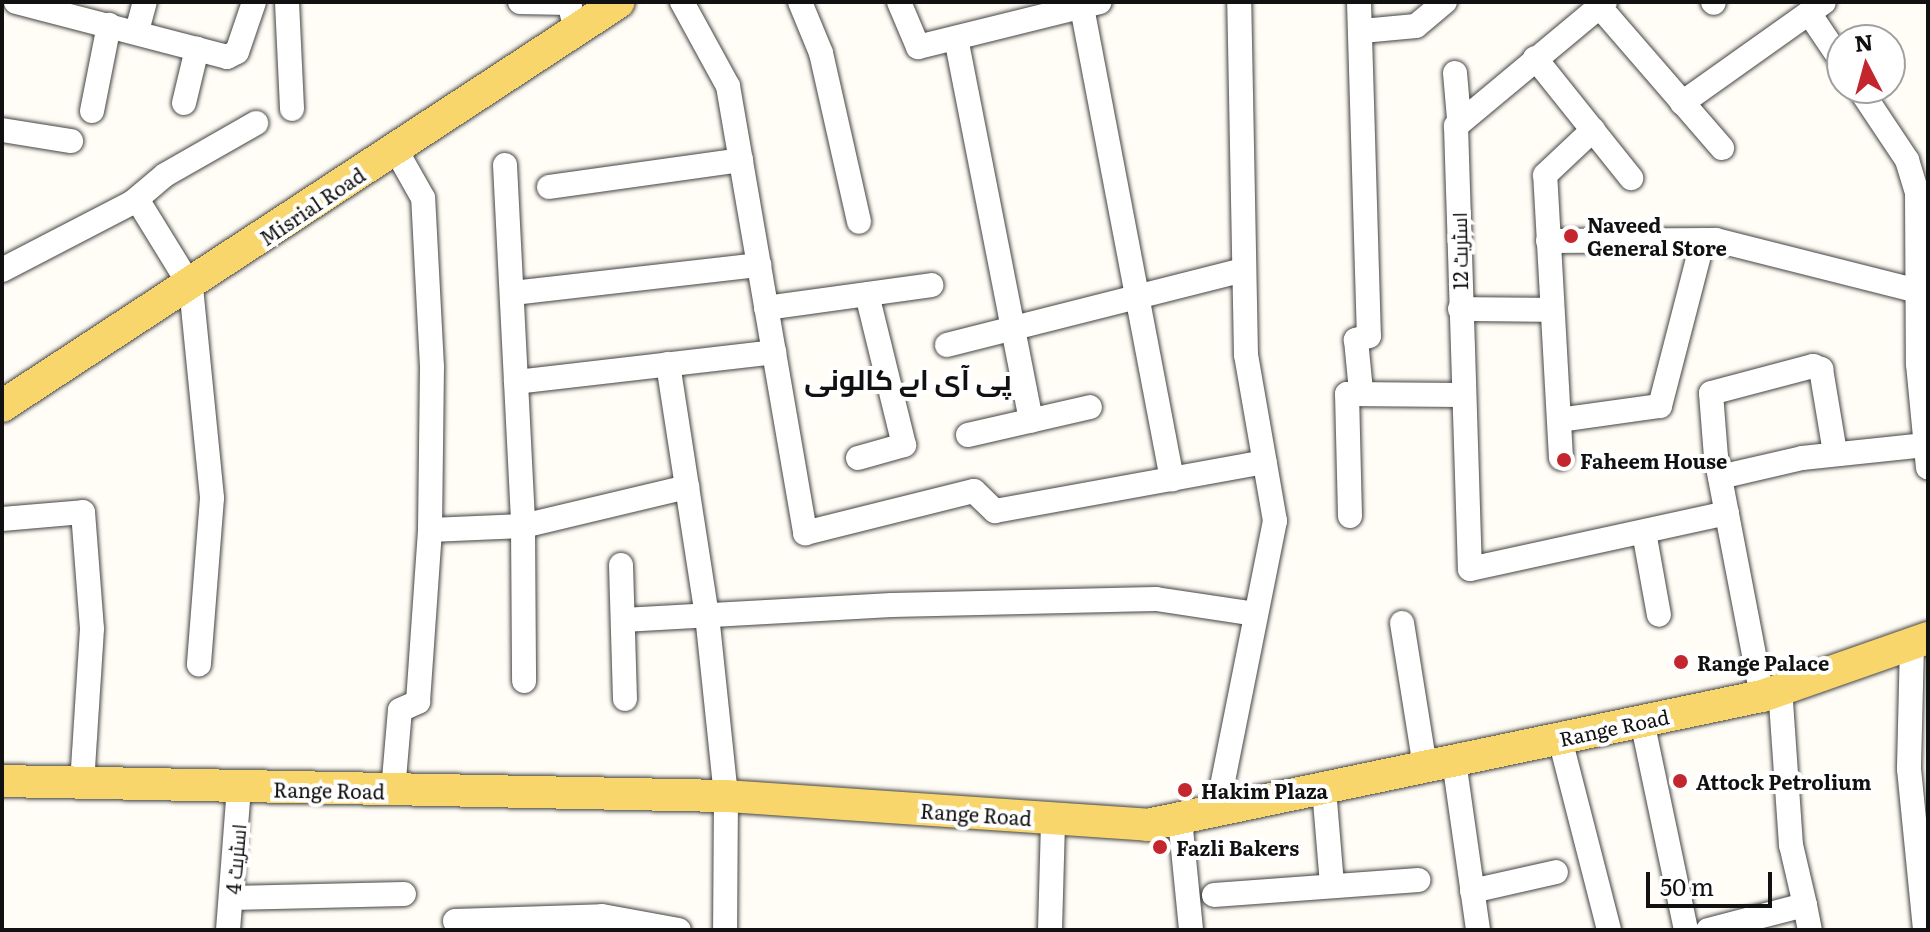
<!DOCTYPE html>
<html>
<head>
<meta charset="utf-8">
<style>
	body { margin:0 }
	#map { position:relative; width:1930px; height:932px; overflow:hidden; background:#fffdf5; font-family:Literata,Cairo,serif }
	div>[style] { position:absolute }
	.roads { filter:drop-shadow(0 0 2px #444) drop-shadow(0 0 2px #444) }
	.minor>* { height:24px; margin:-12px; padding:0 12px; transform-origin:12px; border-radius:12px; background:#fff }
	.major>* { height:32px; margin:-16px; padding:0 16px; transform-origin:16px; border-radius:16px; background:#f9d66b }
	.dots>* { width:22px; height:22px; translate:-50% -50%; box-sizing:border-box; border:4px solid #fff; border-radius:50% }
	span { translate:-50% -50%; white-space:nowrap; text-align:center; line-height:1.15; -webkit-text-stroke:8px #fff; paint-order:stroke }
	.street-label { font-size:20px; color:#111 }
	.poi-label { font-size:20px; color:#111; font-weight:700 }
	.left { translate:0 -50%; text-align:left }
	.district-label { font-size:28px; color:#111; font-weight:700 }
	.frame { position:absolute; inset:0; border:4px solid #111; pointer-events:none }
	.north { position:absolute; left:1826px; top:24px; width:80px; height:80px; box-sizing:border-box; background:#fff; border:2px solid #a0a0a0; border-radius:50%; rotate:354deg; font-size:22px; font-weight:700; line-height:32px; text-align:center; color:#111 }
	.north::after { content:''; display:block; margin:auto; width:28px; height:36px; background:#c4262e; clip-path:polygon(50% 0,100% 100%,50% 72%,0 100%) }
	.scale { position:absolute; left:1646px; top:872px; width:126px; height:36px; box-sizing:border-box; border:4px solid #111; border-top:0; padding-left:10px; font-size:24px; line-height:28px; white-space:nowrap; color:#111; -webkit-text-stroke:6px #fff; paint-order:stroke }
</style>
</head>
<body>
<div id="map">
	<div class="roads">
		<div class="minor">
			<i style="left:16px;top:2px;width:218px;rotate:14.6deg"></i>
			<i style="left:227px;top:57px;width:11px;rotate:-27deg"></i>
			<i style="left:237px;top:52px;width:53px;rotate:-71.2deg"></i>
			<i style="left:287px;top:2px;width:107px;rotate:87.3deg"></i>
			<i style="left:520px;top:2px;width:49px;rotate:1.2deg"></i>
			<i style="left:569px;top:3px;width:28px;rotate:75deg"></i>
			<i style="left:682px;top:2px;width:96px;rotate:61.3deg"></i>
			<i style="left:728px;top:86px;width:454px;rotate:80.2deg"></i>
			<i style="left:805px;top:533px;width:174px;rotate:-14deg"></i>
			<i style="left:974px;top:491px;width:29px;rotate:44deg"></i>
			<i style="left:995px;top:511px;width:274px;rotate:-10.3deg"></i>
			<i style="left:800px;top:2px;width:55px;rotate:67.6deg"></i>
			<i style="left:821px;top:53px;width:173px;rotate:77.3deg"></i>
			<i style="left:899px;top:2px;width:49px;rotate:67.1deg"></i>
			<i style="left:918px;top:47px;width:187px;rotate:-13.9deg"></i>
			<i style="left:1081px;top:2px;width:486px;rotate:79.2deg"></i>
			<i style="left:1359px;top:2px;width:334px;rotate:88.3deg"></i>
			<i style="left:1369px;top:336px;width:14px;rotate:163deg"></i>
			<i style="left:1356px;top:340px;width:51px;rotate:84.4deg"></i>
			<i style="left:1605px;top:2px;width:194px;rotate:140.2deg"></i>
			<i style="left:1456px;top:126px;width:443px;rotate:88.2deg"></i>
			<i style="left:1470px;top:569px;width:263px;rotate:-12.3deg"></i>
			<i style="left:1713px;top:2px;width:1px;rotate:45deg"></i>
			<i style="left:1599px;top:6px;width:188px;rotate:49.1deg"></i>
			<i style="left:1809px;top:13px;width:59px;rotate:56deg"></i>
			<i style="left:137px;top:31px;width:30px;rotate:-75deg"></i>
			<i style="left:1362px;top:31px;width:54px;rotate:-5.3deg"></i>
			<i style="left:1416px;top:26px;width:38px;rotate:-40deg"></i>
			<i style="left:956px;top:38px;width:390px;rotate:78.9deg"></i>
			<i style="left:1535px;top:58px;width:154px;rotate:51.3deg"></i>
			<i style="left:1455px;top:73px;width:46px;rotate:85deg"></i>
			<i style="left:1859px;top:88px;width:87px;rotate:56.3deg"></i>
			<i style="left:1907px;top:160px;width:34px;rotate:73deg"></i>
			<i style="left:1917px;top:193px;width:171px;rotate:89.7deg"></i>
			<i style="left:1918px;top:364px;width:104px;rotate:84.5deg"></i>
			<i style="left:184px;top:103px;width:56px;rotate:-76.5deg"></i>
			<i style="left:1682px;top:103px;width:174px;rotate:-35.4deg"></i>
			<i style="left:92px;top:111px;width:88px;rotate:-78.8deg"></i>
			<i style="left:2px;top:130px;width:70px;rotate:9.1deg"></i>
			<i style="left:505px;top:165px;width:361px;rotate:87.1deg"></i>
			<i style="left:523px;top:526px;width:155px;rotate:89.6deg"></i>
			<i style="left:549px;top:187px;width:194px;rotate:-8deg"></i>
			<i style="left:133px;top:202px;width:7px;rotate:16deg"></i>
			<i style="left:140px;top:204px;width:97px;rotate:58.4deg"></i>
			<i style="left:191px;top:287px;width:212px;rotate:84.3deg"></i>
			<i style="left:212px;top:498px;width:167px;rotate:94.5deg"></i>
			<i style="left:1548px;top:241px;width:168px;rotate:-0.3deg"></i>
			<i style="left:1716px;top:240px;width:208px;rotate:14.2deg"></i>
			<i style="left:2px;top:270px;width:148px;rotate:-27.4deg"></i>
			<i style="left:133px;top:202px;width:42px;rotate:-40.2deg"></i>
			<i style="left:165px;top:175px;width:105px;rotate:-29.7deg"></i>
			<i style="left:513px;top:293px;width:248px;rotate:-6.5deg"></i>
			<i style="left:766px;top:308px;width:167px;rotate:-7.9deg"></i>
			<i style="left:1460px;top:309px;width:92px;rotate:0.6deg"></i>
			<i style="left:947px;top:345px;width:306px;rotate:-14.2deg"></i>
			<i style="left:668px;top:364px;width:254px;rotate:81.2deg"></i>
			<i style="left:707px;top:615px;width:182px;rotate:84deg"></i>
			<i style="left:726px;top:796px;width:134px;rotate:90.4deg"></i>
			<i style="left:516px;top:382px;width:260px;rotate:-6.6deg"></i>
			<i style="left:1559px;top:420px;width:102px;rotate:-7.9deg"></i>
			<i style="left:1660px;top:406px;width:171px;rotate:-75.5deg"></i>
			<i style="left:968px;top:435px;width:125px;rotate:-12.9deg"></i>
			<i style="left:858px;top:458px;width:48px;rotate:-15.8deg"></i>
			<i style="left:904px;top:445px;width:155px;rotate:-103.8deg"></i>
			<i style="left:1561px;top:458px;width:283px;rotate:-93.2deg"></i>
			<i style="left:1545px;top:175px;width:66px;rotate:-43.2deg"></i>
			<i style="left:1720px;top:477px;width:84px;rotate:-13deg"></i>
			<i style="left:1802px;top:458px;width:124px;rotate:-6deg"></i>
			<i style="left:1350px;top:516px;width:122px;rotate:-91.4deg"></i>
			<i style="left:1347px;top:394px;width:114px;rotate:0.5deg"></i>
			<i style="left:2px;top:519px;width:81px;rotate:-4.9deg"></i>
			<i style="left:83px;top:512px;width:117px;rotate:85.6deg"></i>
			<i style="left:92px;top:629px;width:153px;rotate:93.7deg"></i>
			<i style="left:430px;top:530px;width:93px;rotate:-2.5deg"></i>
			<i style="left:523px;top:526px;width:169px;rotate:-13.4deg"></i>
			<i style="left:1644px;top:532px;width:84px;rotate:79.8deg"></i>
			<i style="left:621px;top:565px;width:134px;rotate:88.3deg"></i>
			<i style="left:623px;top:620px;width:269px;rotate:-3.2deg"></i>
			<i style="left:892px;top:605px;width:264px;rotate:-1.3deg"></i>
			<i style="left:1156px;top:599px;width:100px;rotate:8.6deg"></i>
			<i style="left:1402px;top:623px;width:146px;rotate:80.9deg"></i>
			<i style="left:1912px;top:644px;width:125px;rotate:91.4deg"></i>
			<i style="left:1909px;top:769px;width:162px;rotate:84.3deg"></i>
			<i style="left:1762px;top:696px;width:243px;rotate:-100.9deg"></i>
			<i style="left:1716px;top:457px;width:64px;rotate:-94.5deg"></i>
			<i style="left:1711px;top:393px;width:106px;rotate:-14.8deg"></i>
			<i style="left:1813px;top:366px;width:9px;rotate:21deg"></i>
			<i style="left:1821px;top:369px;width:85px;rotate:80.5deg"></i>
			<i style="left:1642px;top:721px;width:214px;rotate:78.1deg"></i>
			<i style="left:1560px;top:739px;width:197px;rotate:75.6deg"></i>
			<i style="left:1454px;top:761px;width:171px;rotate:81.9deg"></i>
			<i style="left:1324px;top:789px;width:96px;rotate:85.2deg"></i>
			<i style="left:393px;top:791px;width:81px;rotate:-85.1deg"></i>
			<i style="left:400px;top:710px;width:20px;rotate:-24deg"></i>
			<i style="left:418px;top:702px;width:172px;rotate:-86deg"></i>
			<i style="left:430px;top:530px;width:163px;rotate:-89.3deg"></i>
			<i style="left:432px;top:367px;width:169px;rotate:-93deg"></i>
			<i style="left:423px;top:198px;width:55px;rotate:-119.4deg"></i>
			<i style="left:1217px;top:811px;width:296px;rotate:-78.7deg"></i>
			<i style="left:1275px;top:521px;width:169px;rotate:-99.9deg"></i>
			<i style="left:1246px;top:355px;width:353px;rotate:-91.1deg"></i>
			<i style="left:1180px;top:819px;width:112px;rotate:84.3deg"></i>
			<i style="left:1472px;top:891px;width:86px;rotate:-12.7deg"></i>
			<i style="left:1214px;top:895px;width:205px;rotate:-4.2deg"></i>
			<i style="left:231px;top:898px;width:173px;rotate:-1.3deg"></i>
			<i style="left:1805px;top:905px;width:25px;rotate:79deg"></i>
			<i style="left:455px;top:921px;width:147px;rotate:-1.9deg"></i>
			<i style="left:602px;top:916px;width:78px;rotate:10.3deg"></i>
			<i style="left:228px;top:930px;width:142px;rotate:-85.6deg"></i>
			<i style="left:1050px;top:930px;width:110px;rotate:-88.4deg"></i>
			<i style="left:1708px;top:930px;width:100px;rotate:-14.5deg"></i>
			<i style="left:1805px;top:905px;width:62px;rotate:-103.1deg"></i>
			<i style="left:1791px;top:845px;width:156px;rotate:-94deg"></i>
		</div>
		<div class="major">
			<i style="left:2px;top:406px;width:737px;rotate:-33.22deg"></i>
			<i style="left:2px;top:781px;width:724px;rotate:1.19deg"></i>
			<i style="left:726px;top:796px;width:422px;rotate:3.9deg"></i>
			<i style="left:1147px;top:825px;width:628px;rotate:-11.85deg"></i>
			<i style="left:1762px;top:696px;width:176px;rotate:-19.3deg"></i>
		</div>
	</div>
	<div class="dots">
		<i style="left:1571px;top:236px;background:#c4262e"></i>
		<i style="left:1564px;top:460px;background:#c4262e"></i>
		<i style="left:1681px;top:662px;background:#c4262e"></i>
		<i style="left:1680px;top:781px;background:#c4262e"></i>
		<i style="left:1185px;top:790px;background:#c4262e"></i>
		<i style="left:1160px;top:847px;background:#c4262e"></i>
	</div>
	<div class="street-label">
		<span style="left:312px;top:206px;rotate:-34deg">Misrial Road</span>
		<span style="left:1459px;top:251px;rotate:-91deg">اسٹریٹ 12</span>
		<span style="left:1614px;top:727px;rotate:-12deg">Range Road</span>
		<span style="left:329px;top:790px;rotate:1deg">Range Road</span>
		<span style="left:976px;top:814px;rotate:4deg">Range Road</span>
		<span style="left:235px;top:859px;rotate:-85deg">اسٹریٹ 4</span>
	</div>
	<div class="poi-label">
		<span class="left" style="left:1587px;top:236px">Naveed<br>General Store</span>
		<span class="left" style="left:1580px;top:460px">Faheem House</span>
		<span class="left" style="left:1697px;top:662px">Range Palace</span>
		<span class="left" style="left:1696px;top:781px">Attock Petrolium</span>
		<span class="left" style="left:1201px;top:790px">Hakim Plaza</span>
		<span class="left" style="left:1176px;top:847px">Fazli Bakers</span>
	</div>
	<div class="district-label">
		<span style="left:908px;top:378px">پی آی اے کالونی</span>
	</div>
	<div class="frame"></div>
	<div class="north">N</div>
	<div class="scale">50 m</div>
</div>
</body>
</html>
